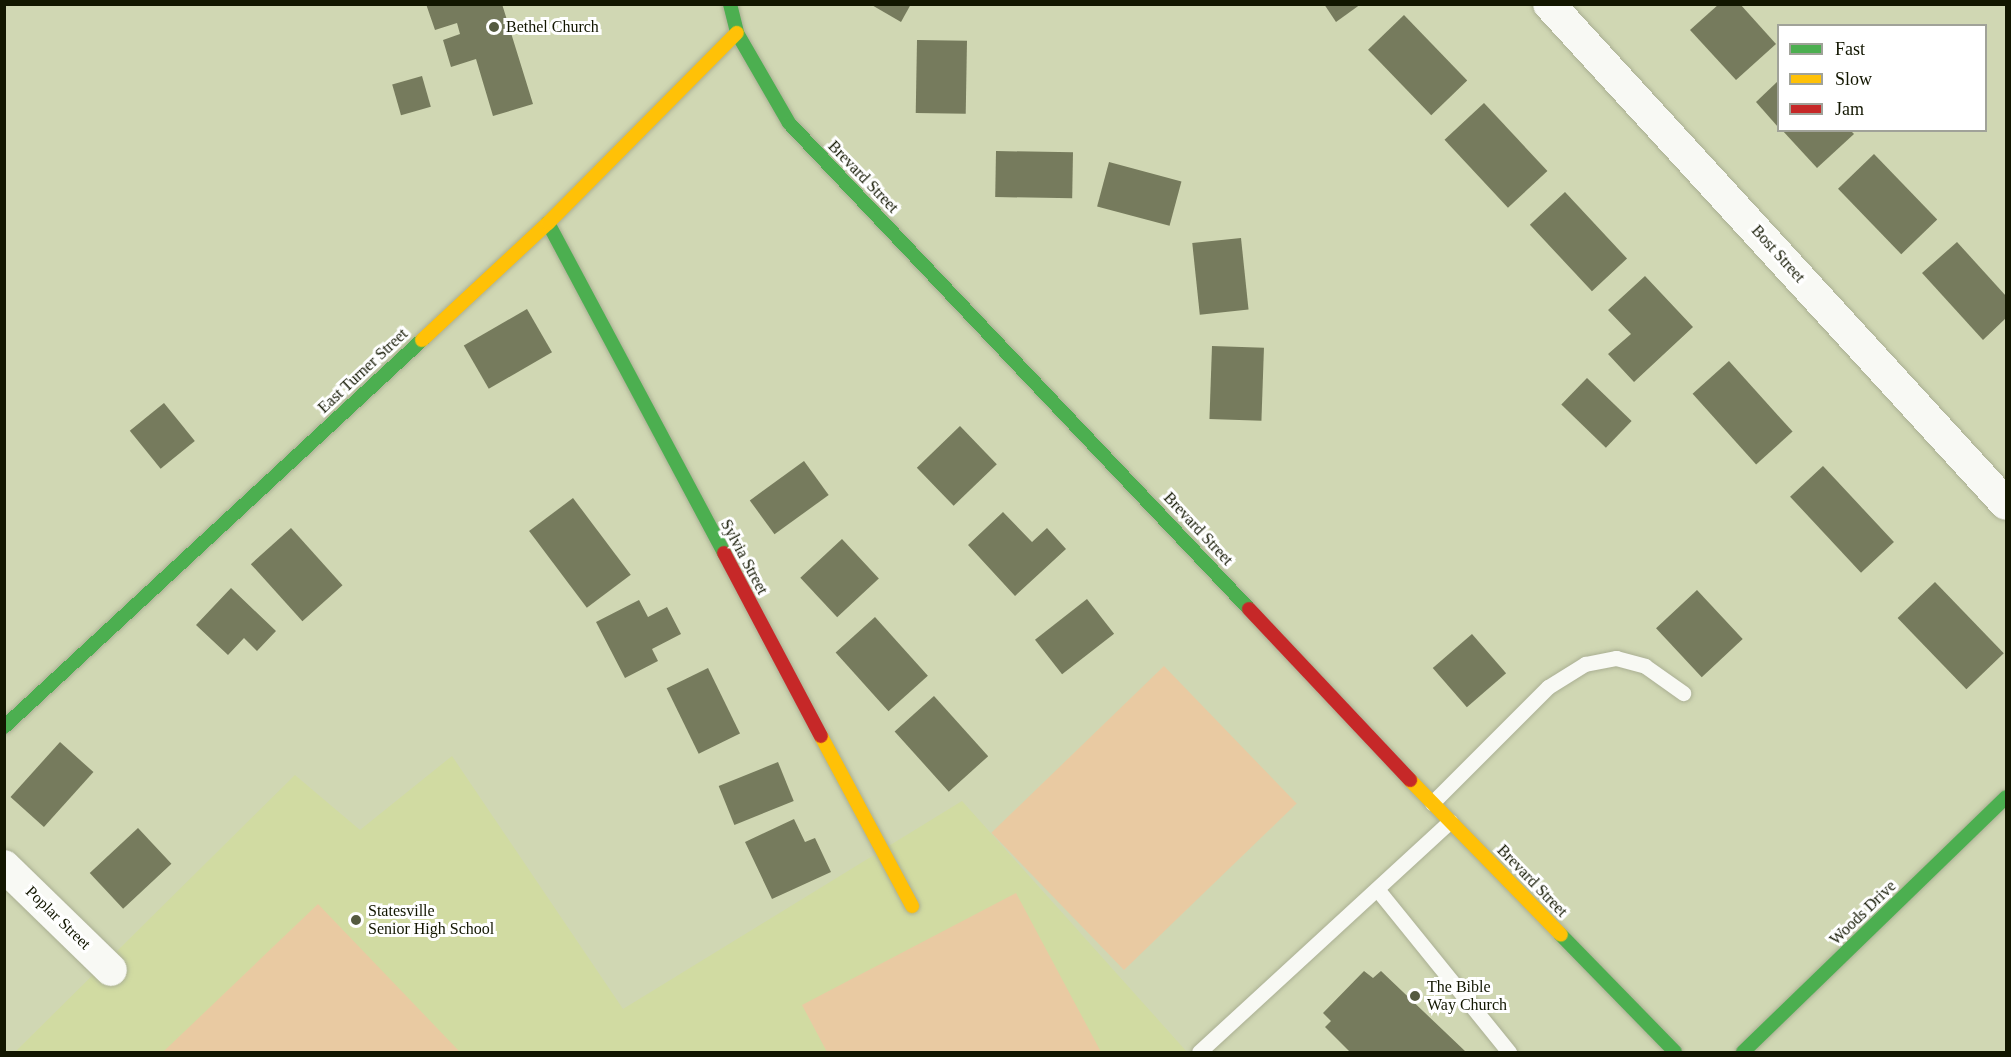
<!DOCTYPE html>
<html>
<head>
<meta charset="utf-8">
<style>
	body { margin:0 }
	#map { position:relative; width:2011px; height:1057px; overflow:hidden; background:#d0d7b3; font-family:"Times New Roman",serif }
	div>[style] { position:absolute }
	.built>* { inset:0; background:#d1dba2 }
	.green>* { inset:0; background:#e9caa2; transform-origin:0 0 }
	.building>* { inset:0; background:#767b5d; transform-origin:0 0 }
	.roads { filter:drop-shadow(0 0 2px #aaaf93) drop-shadow(0 0 2px #aaaf93) }
	.lane>* { height:15px; margin:-7.5px; padding:0 7.5px; transform-origin:7.5px; border-radius:7.5px; background:#f8f9f4 }
	.street>* { height:32px; margin:-16px; padding:0 16px; transform-origin:16px; border-radius:16px; background:#f8f9f4 }
	.fast>* { height:14px; margin:-7px; padding:0 7px; transform-origin:7px; border-radius:7px; background:#4caf50 }
	.slow>* { height:14px; margin:-7px; padding:0 7px; transform-origin:7px; border-radius:7px; background:#ffc107 }
	.jam>* { height:14px; margin:-7px; padding:0 7px; transform-origin:7px; border-radius:7px; background:#c62828 }
	.dots>* { width:16px; height:16px; translate:-50% -50%; box-sizing:border-box; border:3px solid #fff; border-radius:50% }
	span { translate:-50% -50%; white-space:nowrap; text-align:center; line-height:1.15; -webkit-text-stroke:6px #fff; paint-order:stroke }
	.poi-label { font-size:16px; color:#121600 }
	.left { translate:0 -50%; text-align:left }
	.street-label { font-size:16px; color:#121600 }
	.frame { position:absolute; inset:0; border:6px solid #121600; pointer-events:none }
	.legend { position:absolute; left:1777px; top:24px; width:210px; height:108px; box-sizing:border-box; background:#fff; border:2px solid #a0a299; margin:0; padding:8px 10px; list-style:none; font-size:18px; color:#121600 }
	.legend li { display:flex; align-items:center; gap:12px; height:30px }
	.legend b { width:30px; border:2px solid #a0a299 }
</style>
</head>
<body>
<div id="map">
	<div class="built">
		<i style="clip-path:polygon(452px 756px,623px 1009px,962px 801px,1187px 1052px,15px 1052px,295px 775px,360px 830px)"></i>
	</div>
	<div class="green">
		<i style="left:1164px;top:666px;width:191px;height:240px;rotate:46deg"></i>
		<i style="clip-path:polygon(1016px 893px,1101px 1052px,827px 1052px,802px 1005px)"></i>
		<i style="clip-path:polygon(318px 904px,460px 1052px,163px 1052px)"></i>
	</div>
	<div class="building">
		<i style="clip-path:polygon(426px 4px,502px 4px,533px 104px,493px 116px,476px 59px,451px 67px,443px 40px,460px 34px,457px 23px,435px 30px)"></i>
		<i style="clip-path:polygon(870px 4px,911px 4px,901px 22px)"></i>
		<i style="clip-path:polygon(1324px 4px,1361px 4px,1336px 22px)"></i>
		<i style="clip-path:polygon(1719px 4px,1740px 4px,1776px 44px,1736px 80px,1690px 30px)"></i>
		<i style="left:1404px;top:15px;width:91px;height:50px;rotate:46deg"></i>
		<i style="left:917px;top:40px;width:50px;height:73px;rotate:1deg"></i>
		<i style="left:422px;top:76px;width:32px;height:31px;rotate:74deg"></i>
		<i style="clip-path:polygon(1778px 81px,1778px 127px,1756px 102px)"></i>
		<i style="left:1484px;top:103px;width:93px;height:54px;rotate:47deg"></i>
		<i style="clip-path:polygon(1782px 130px,1850px 130px,1854px 134px,1817px 168px)"></i>
		<i style="left:996px;top:151px;width:77px;height:46px;rotate:1deg"></i>
		<i style="left:1874px;top:154px;width:91px;height:50px;rotate:46deg"></i>
		<i style="left:1109px;top:162px;width:75px;height:46px;rotate:15deg"></i>
		<i style="left:1565px;top:192px;width:91px;height:48px;rotate:47deg"></i>
		<i style="left:1241px;top:238px;width:72px;height:49px;rotate:84deg"></i>
		<i style="clip-path:polygon(1957px 242px,2006px 296px,2006px 318px,1983px 340px,1922px 273px)"></i>
		<i style="clip-path:polygon(1645px 276px,1693px 327px,1634px 382px,1608px 354px,1631px 334px,1608px 310px)"></i>
		<i style="left:527px;top:309px;width:50px;height:73px;rotate:60deg"></i>
		<i style="left:1212px;top:346px;width:52px;height:73px;rotate:2deg"></i>
		<i style="left:1729px;top:361px;width:95px;height:49px;rotate:48deg"></i>
		<i style="left:1587px;top:378px;width:62px;height:37px;rotate:44deg"></i>
		<i style="left:164px;top:403px;width:49px;height:44px;rotate:51deg"></i>
		<i style="left:960px;top:426px;width:53px;height:60px;rotate:46deg"></i>
		<i style="left:804px;top:461px;width:42px;height:67px;rotate:54deg"></i>
		<i style="left:1823px;top:466px;width:104px;height:45px;rotate:47deg"></i>
		<i style="left:573px;top:498px;width:96px;height:55px;rotate:53deg"></i>
		<i style="clip-path:polygon(1003px 512px,1032px 542px,1047px 528px,1066px 549px,1015px 596px,968px 545px)"></i>
		<i style="left:291px;top:528px;width:77px;height:54px;rotate:48deg"></i>
		<i style="left:842px;top:539px;width:54px;height:57px;rotate:47deg"></i>
		<i style="left:1935px;top:582px;width:99px;height:52px;rotate:46deg"></i>
		<i style="clip-path:polygon(231px 588px,276px 631px,257px 651px,244px 638px,228px 655px,196px 625px)"></i>
		<i style="left:1697px;top:590px;width:67px;height:56px;rotate:47deg"></i>
		<i style="left:1087px;top:599px;width:44px;height:66px;rotate:52deg"></i>
		<i style="clip-path:polygon(639px 600px,648px 617px,667px 607px,681px 634px,652px 649px,658px 661px,625px 678px,596px 622px)"></i>
		<i style="left:875px;top:617px;width:79px;height:53px;rotate:48deg"></i>
		<i style="left:1472px;top:634px;width:52px;height:52px;rotate:49deg"></i>
		<i style="left:708px;top:668px;width:73px;height:46px;rotate:64deg"></i>
		<i style="left:934px;top:696px;width:81px;height:53px;rotate:48deg"></i>
		<i style="left:60px;top:742px;width:45px;height:74px;rotate:42deg"></i>
		<i style="left:778px;top:762px;width:42px;height:64px;rotate:68deg"></i>
		<i style="clip-path:polygon(794px 819px,805px 842px,815px 838px,831px 872px,772px 899px,745px 842px)"></i>
		<i style="left:138px;top:828px;width:49px;height:66px;rotate:47deg"></i>
		<i style="clip-path:polygon(1364px 971px,1373px 978px,1381px 971px,1466px 1052px,1350px 1052px,1325px 1027px,1331px 1021px,1323px 1013px)"></i>
	</div>
	<div class="roads">
		<div class="lane">
			<i style="left:1432px;top:803px;width:164px;rotate:-45deg"></i>
			<i style="left:1548px;top:687px;width:44px;rotate:-31.9deg"></i>
			<i style="left:1585px;top:664px;width:32px;rotate:-11deg"></i>
			<i style="left:1616px;top:658px;width:30px;rotate:15deg"></i>
			<i style="left:1645px;top:666px;width:47px;rotate:35.4deg"></i>
			<i style="left:1377px;top:889px;width:210px;rotate:51deg"></i>
			<i style="left:1199px;top:1052px;width:341px;rotate:-42.6deg"></i>
		</div>
		<div class="street">
			<i style="left:1549px;top:4px;width:677px;rotate:47.57deg"></i>
			<i style="left:4px;top:866px;width:149px;rotate:44.2deg"></i>
		</div>
		<div class="fast">
			<i style="left:730px;top:4px;width:30px;rotate:76deg"></i>
			<i style="left:737px;top:33px;width:104px;rotate:60deg"></i>
			<i style="left:789px;top:123px;width:669px;rotate:46.57deg"></i>
			<i style="left:548px;top:223px;width:374px;rotate:61.9deg"></i>
			<i style="left:4px;top:727px;width:570px;rotate:-42.79deg"></i>
			<i style="left:1561px;top:935px;width:163px;rotate:45.7deg"></i>
			<i style="left:1743px;top:1052px;width:366px;rotate:-44.1deg"></i>
		</div>
		<div class="slow">
			<i style="left:422px;top:340px;width:172px;rotate:-42.9deg"></i>
			<i style="left:548px;top:223px;width:268px;rotate:-45.2deg"></i>
			<i style="left:821px;top:736px;width:193px;rotate:61.8deg"></i>
			<i style="left:1410px;top:780px;width:216px;rotate:45.7deg"></i>
		</div>
		<div class="jam">
			<i style="left:724px;top:553px;width:207px;rotate:62.1deg"></i>
			<i style="left:1249px;top:609px;width:235px;rotate:46.7deg"></i>
		</div>
	</div>
	<div class="dots">
		<i style="left:494px;top:27px;background:#545a3f"></i>
		<i style="left:356px;top:920px;background:#545a3f"></i>
		<i style="left:1415px;top:996px;background:#545a3f"></i>
	</div>
	<div class="poi-label">
		<span class="left" style="left:506px;top:27px">Bethel Church</span>
		<span class="left" style="left:368px;top:920px">Statesville<br>Senior High School</span>
		<span class="left" style="left:1427px;top:996px">The Bible<br>Way Church</span>
	</div>
	<div class="street-label">
		<span style="left:863px;top:177px;rotate:46deg">Brevard Street</span>
		<span style="left:1778px;top:254px;rotate:48deg">Bost Street</span>
		<span style="left:363px;top:371px;rotate:-43deg">East Turner Street</span>
		<span style="left:1198px;top:529px;rotate:47deg">Brevard Street</span>
		<span style="left:744px;top:557px;rotate:62deg">Sylvia Street</span>
		<span style="left:1532px;top:881px;rotate:46deg">Brevard Street</span>
		<span style="left:1863px;top:913px;rotate:-44deg">Woods Drive</span>
		<span style="left:58px;top:918px;rotate:44deg">Poplar Street</span>
	</div>
	<div class="frame"></div>
	<ul class="legend">
	<li><b style="height:8px;background:#4caf50"></b>Fast</li>
	<li><b style="height:8px;background:#ffc107"></b>Slow</li>
	<li><b style="height:8px;background:#c62828"></b>Jam</li>
	</ul>
</div>
</body>
</html>
